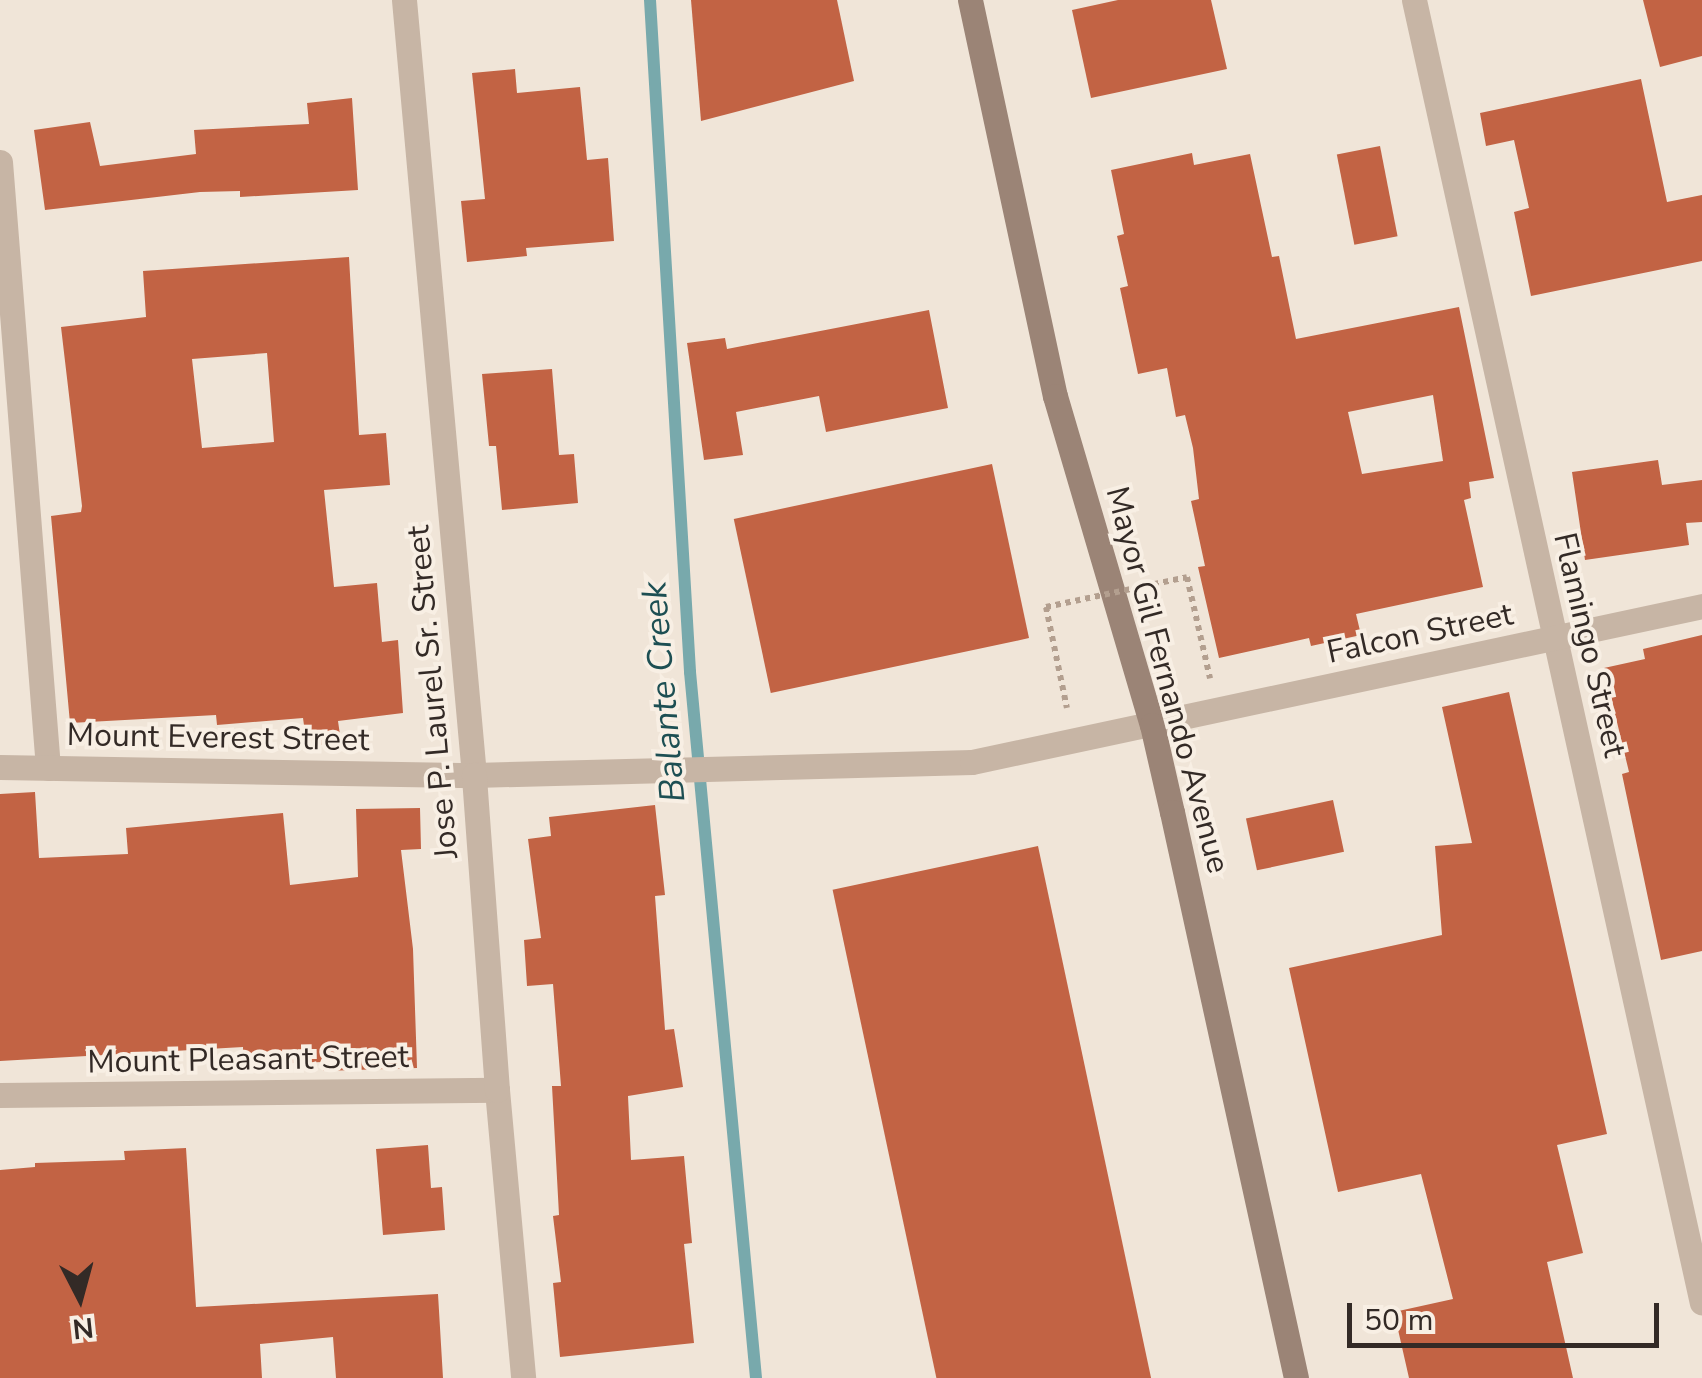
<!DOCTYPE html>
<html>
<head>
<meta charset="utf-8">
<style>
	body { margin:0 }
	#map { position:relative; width:1702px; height:1378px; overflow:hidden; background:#f0e5d8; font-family:"Nunito Sans",sans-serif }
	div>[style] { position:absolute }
	.stream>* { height:12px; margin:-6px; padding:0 6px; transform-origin:6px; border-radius:6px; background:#78a9ac }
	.building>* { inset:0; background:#c26344; transform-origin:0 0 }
	.path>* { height:6px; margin-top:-3px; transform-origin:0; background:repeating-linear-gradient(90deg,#b39f8f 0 5px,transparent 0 10px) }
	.minor>* { height:25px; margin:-12.5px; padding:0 12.5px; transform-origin:12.5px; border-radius:12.5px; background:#c7b5a5 }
	.tertiary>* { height:25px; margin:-12.5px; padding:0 12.5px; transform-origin:12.5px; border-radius:12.5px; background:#c7b5a5 }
	.secondary>* { height:25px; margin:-12.5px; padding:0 12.5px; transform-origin:12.5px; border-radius:12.5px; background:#9b8476 }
	.path-bridge>* { height:6px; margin-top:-3px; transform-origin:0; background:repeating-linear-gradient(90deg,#b39f8f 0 5px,transparent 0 10px) }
	span { translate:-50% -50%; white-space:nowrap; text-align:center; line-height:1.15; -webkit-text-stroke:8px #f8efe4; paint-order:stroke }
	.street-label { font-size:32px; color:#332a26 }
	.water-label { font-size:35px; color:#1d4f53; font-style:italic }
	.north { position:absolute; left:30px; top:1248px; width:100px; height:100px; -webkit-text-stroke:8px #f8efe4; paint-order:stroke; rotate:174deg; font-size:28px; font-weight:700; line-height:40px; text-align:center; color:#332a26 }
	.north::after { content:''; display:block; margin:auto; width:35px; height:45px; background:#332a26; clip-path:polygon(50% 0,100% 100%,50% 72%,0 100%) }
	.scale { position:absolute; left:1347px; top:1303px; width:312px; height:45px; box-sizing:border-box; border:5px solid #332a26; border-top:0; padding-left:12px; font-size:30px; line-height:35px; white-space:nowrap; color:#332a26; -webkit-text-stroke:8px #f8efe4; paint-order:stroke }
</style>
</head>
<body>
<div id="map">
	<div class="stream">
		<i style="left:650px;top:0;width:673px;rotate:86.59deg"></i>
		<i style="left:690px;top:672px;width:709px;rotate:84.66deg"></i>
	</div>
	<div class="building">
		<i style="clip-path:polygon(691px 0,837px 0,854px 81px,701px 121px)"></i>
		<i style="clip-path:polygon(1118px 0,1211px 0,1227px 69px,1091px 98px,1072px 10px)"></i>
		<i style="clip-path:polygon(1643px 0,1702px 0,1702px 56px,1660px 67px)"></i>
		<i style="clip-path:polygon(515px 69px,517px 93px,580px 87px,587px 160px,608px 158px,614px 241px,526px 248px,527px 256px,467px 262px,461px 201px,485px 199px,472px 73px)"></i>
		<i style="clip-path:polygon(1641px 79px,1667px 202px,1702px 195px,1702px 261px,1531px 296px,1514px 212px,1529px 208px,1514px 140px,1486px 146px,1480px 113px)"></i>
		<i style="clip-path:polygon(352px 98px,358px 190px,240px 197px,240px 191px,200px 192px,45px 210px,34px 130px,90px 122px,100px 166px,196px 154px,194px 130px,309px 124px,307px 103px)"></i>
		<i style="left:1380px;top:146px;width:92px;height:44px;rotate:79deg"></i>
		<i style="clip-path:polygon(evenodd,1192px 153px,1194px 165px,1250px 154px,1272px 257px,1279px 256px,1296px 339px,1459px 307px,1494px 478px,1469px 482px,1471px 498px,1464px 500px,1483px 587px,1356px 614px,1361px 635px,1311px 646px,1309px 638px,1219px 658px,1198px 567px,1205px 566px,1191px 501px,1199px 499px,1193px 448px,1185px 415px,1176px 417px,1167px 368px,1138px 374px,1120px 288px,1128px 286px,1117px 236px,1124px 234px,1111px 170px,1192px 153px,1433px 395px,1443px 461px,1362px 474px,1348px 412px,1433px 395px)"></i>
		<i style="clip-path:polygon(evenodd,349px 257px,359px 435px,386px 433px,390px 485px,324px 490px,334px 587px,377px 583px,382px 642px,398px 640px,403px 713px,338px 721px,341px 742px,307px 747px,303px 718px,217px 725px,216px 715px,70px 723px,51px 516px,81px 512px,82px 506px,61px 327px,146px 317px,143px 271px,349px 257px,267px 353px,274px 442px,202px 448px,192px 359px,267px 353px)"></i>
		<i style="clip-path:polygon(929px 310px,948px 408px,826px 432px,819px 396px,736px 412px,743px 455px,704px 460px,687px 343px,725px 338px,727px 349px)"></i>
		<i style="clip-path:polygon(552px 369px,559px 455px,574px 454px,578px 503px,502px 510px,496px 446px,489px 446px,482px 374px)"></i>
		<i style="clip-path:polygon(1658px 460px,1662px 485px,1702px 480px,1702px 522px,1686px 523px,1689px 545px,1585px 560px,1572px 472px)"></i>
		<i style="left:992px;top:464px;width:178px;height:264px;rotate:78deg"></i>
		<i style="clip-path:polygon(1702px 635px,1702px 951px,1661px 960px,1622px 774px,1629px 772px,1604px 668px,1645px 659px,1643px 649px)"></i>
		<i style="clip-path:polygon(1509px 692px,1607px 1134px,1557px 1145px,1583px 1253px,1547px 1262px,1573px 1378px,1409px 1378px,1394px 1312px,1453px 1299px,1421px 1174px,1338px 1192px,1289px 968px,1442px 935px,1435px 846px,1472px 843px,1442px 707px)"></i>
		<i style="clip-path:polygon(35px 792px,39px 858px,128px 854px,126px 828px,283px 813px,290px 885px,358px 877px,356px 809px,420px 808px,421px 849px,401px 850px,413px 949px,417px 1068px,323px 1071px,323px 1062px,243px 1065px,243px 1047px,0 1061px,0 794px)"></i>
		<i style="left:1333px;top:800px;width:53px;height:89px;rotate:78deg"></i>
		<i style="clip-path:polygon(655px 805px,665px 895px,655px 896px,665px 1030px,674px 1029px,683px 1087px,628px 1096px,631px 1160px,684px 1156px,692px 1243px,684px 1244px,694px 1343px,560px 1357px,553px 1283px,561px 1282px,553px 1216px,559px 1215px,552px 1086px,561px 1086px,553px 984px,527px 986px,524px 940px,541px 938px,528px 839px,551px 836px,549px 817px)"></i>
		<i style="left:1038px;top:846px;width:544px;height:210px;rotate:78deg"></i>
		<i style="clip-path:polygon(428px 1145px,431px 1188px,442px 1187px,445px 1230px,383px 1235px,376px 1149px)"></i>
		<i style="clip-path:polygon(186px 1148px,196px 1307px,438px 1294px,443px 1378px,336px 1378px,333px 1337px,260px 1344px,262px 1378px,0 1378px,0 1170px,35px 1167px,35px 1163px,125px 1160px,124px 1151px)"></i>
	</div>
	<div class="path">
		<i style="left:1187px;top:577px;width:104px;rotate:77.2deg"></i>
		<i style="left:1046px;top:607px;width:103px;rotate:78.3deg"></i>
	</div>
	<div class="minor">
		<i style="left:404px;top:0;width:778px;rotate:84.84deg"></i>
		<i style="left:1414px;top:0;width:1334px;rotate:77.54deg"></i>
		<i style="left:0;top:162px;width:608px;rotate:85.47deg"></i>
		<i style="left:497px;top:1090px;width:289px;rotate:84.8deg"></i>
	</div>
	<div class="tertiary">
		<i style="left:0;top:767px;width:474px;rotate:1deg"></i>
		<i style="left:474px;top:775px;width:498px;rotate:-1.5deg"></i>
		<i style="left:972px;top:762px;width:746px;rotate:-12.06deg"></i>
		<i style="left:0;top:1095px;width:497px;rotate:-0.6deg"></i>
		<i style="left:497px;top:1090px;width:316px;rotate:-94.2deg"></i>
	</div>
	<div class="secondary">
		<i style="left:970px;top:0;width:405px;rotate:77.9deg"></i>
		<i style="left:1055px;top:396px;width:343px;rotate:73.6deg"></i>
		<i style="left:1152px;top:725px;width:89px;rotate:77.1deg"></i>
		<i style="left:1172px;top:812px;width:579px;rotate:77.64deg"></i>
	</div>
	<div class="path-bridge">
		<i style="left:1046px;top:607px;width:144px;rotate:-12deg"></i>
	</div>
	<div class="street-label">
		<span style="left:1420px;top:634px;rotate:-12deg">Falcon Street</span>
		<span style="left:1589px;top:645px;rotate:77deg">Flamingo Street</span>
		<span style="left:1167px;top:680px;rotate:75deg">Mayor Gil Fernando Avenue</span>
		<span style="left:433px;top:692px;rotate:-95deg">Jose P. Laurel Sr. Street</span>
		<span style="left:218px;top:738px;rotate:1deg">Mount Everest Street</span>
		<span style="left:248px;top:1060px;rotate:-1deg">Mount Pleasant Street</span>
	</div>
	<div class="water-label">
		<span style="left:664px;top:692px;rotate:-95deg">Balante Creek</span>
	</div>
	<div class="north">N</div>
	<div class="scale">50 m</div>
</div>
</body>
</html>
